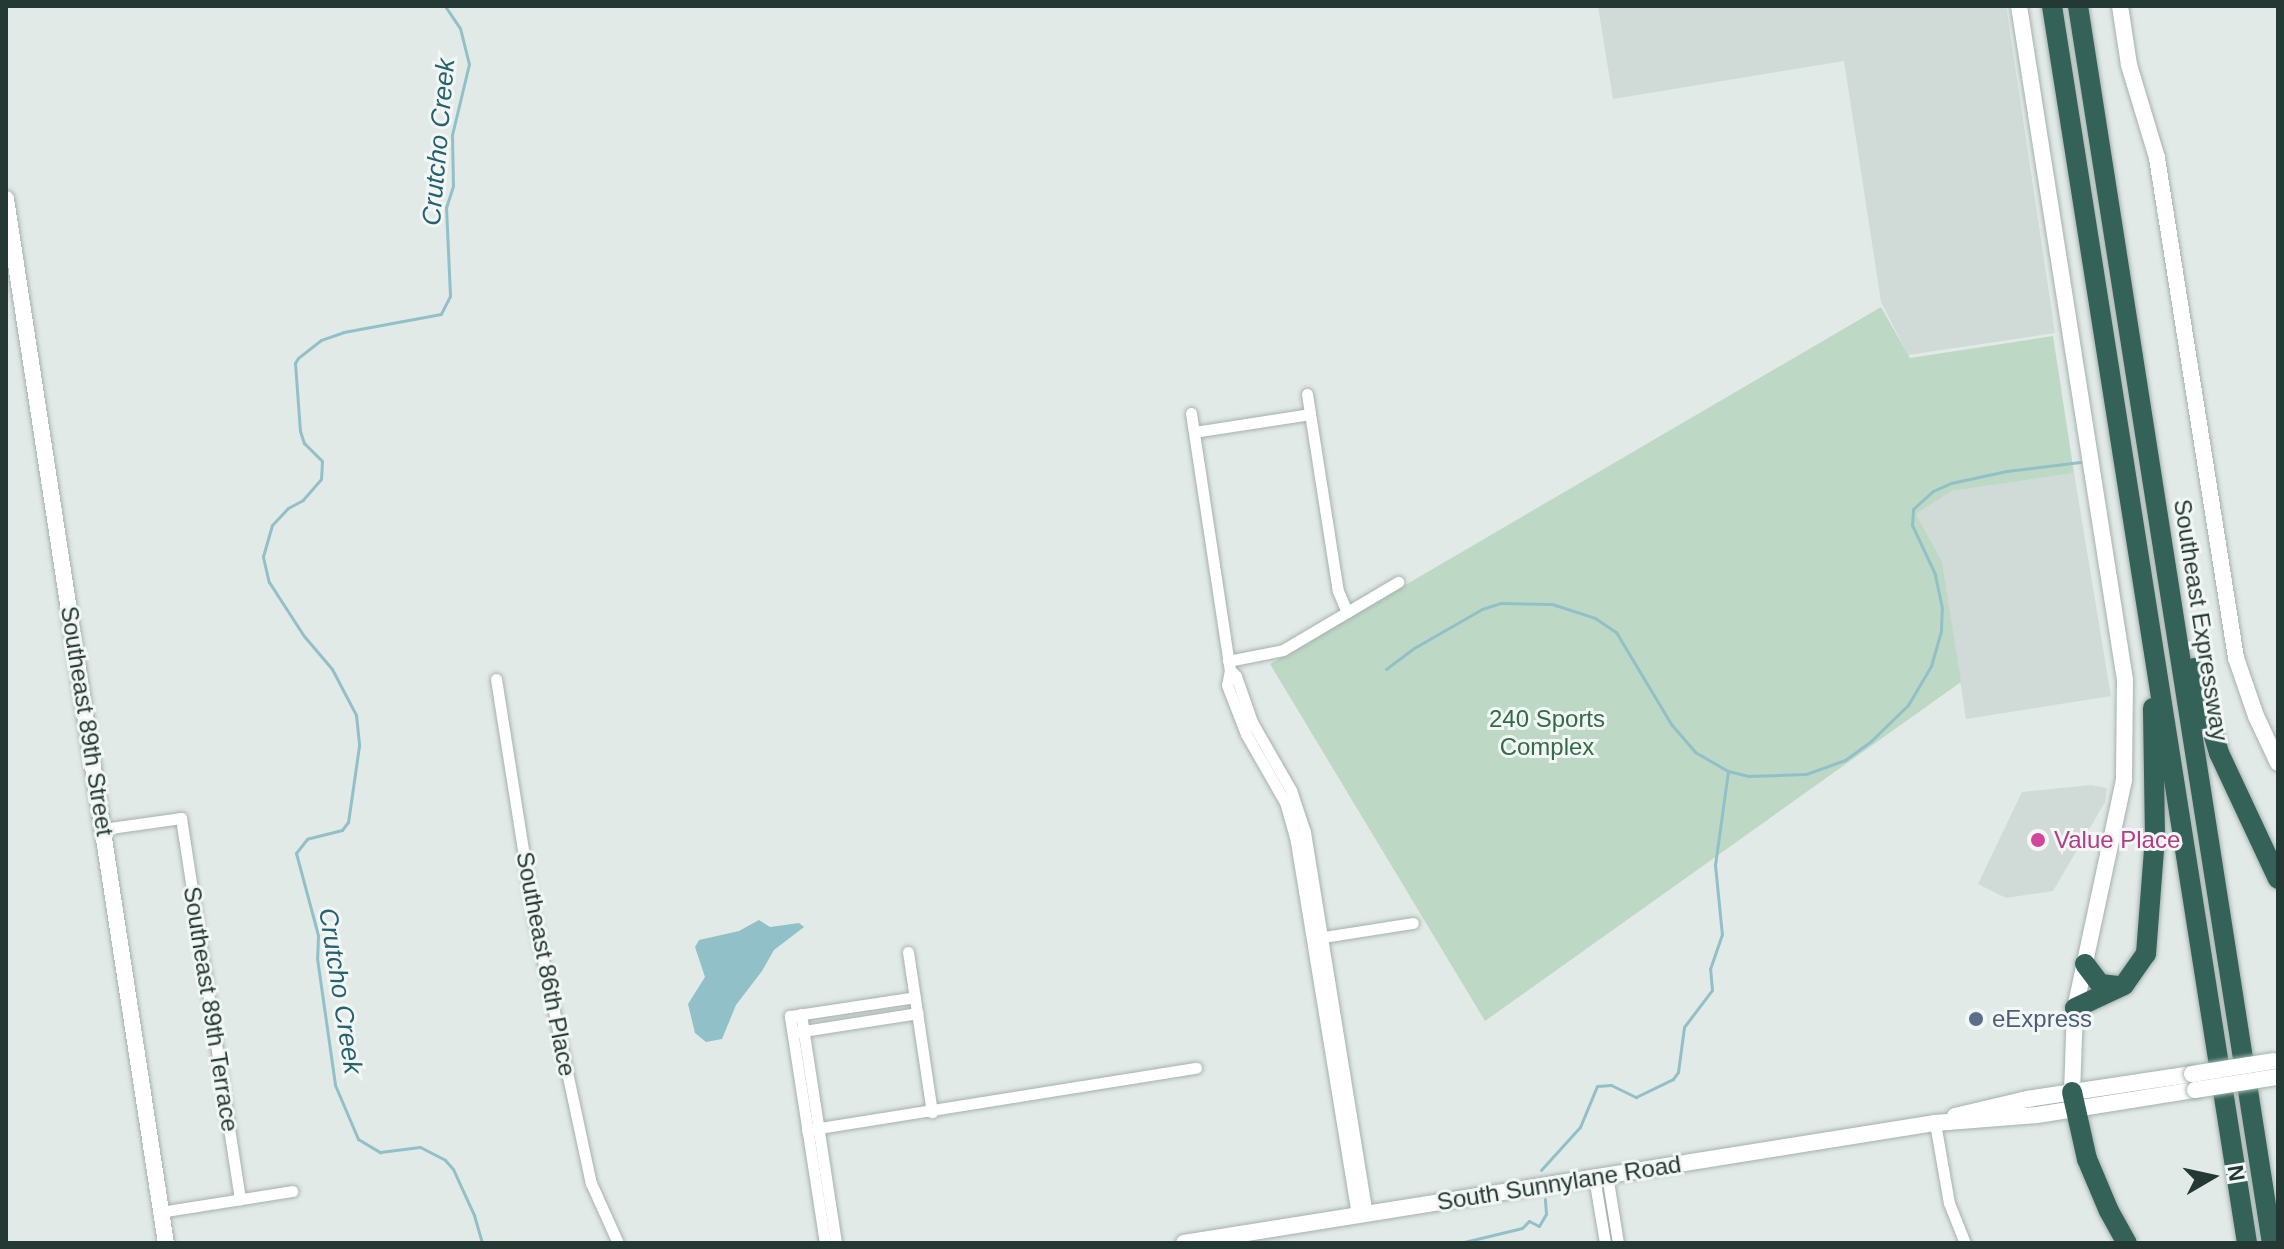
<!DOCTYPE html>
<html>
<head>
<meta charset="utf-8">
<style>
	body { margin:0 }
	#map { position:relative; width:2284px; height:1249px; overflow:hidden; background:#e2eae7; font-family:Helvetica,sans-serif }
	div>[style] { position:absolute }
	.built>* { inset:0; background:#d0dad6 }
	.green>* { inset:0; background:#bdd9c5 }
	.water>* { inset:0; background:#91c0c9 }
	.stream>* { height:3px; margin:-1.5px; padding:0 1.5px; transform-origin:1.5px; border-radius:1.5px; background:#91c0c9 }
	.roads { filter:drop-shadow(0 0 2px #a5b1ae) drop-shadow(0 0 2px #a5b1ae) }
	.street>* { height:11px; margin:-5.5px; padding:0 5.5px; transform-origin:5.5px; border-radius:5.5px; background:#fff }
	.secondary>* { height:16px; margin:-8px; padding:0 8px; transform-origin:8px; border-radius:8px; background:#fff }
	.highway>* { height:20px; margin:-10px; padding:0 10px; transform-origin:10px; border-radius:10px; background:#346258 }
	.bridges { filter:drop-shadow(0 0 2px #a2b5ae) drop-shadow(0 0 2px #a2b5ae) }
	.secondary-bridge>* { height:16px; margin:-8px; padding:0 8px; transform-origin:8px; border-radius:8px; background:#fff }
	.dots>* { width:22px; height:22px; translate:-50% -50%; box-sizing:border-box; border:4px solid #f2f7f5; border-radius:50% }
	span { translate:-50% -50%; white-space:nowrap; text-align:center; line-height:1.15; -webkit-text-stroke:6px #f2f7f5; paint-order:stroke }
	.street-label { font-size:24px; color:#243934 }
	.park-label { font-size:24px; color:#336b49 }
	.hotel-label { font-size:24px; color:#b23c85 }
	.left { translate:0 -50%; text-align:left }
	.service-label { font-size:24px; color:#4e5e75 }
	.water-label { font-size:26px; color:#26626e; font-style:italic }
	.frame { position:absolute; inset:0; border:8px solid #243934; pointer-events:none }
	.north { position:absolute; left:2172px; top:1137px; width:80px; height:80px; -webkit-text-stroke:6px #f2f7f5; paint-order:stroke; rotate:81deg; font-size:22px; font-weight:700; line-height:32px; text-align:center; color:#243934 }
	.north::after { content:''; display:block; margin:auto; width:28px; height:36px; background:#243934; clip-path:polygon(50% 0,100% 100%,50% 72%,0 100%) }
</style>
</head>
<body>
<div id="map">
	<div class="built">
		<i style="clip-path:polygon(1598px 6px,2006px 6px,2055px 333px,1908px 355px,1881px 302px,1844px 61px,1613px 99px)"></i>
		<i style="clip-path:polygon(2074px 473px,2111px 696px,1966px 719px,1942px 561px,1916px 514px,1952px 491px)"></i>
		<i style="clip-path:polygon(2091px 785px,2107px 788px,2105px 802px,2053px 891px,2006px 898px,1978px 884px,2022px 792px)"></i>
	</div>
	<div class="green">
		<i style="clip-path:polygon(1881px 307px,1910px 358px,2053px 336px,2074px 473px,1952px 491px,1916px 514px,1942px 561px,1961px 682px,1485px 1021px,1270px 664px)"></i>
	</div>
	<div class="water">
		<i style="clip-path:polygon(759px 920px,770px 927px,799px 923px,804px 927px,774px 950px,762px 971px,736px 1005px,722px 1039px,706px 1042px,695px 1033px,688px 1004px,705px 977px,695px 947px,699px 940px,739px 931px)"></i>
	</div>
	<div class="stream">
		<i style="left:445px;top:6px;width:27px;rotate:56deg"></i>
		<i style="left:460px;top:28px;width:37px;rotate:76deg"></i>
		<i style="left:469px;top:64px;width:73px;rotate:103.5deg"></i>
		<i style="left:452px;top:135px;width:51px;rotate:88.9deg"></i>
		<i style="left:453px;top:186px;width:22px;rotate:108deg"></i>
		<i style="left:446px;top:207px;width:89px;rotate:87.4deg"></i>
		<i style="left:450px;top:296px;width:20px;rotate:117deg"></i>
		<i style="left:441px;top:314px;width:99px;rotate:169.5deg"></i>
		<i style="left:344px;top:332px;width:24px;rotate:161deg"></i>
		<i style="left:321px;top:340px;width:29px;rotate:142deg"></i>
		<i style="left:298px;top:358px;width:6px;rotate:121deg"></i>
		<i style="left:295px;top:363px;width:68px;rotate:85.8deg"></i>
		<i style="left:300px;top:431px;width:13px;rotate:72deg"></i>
		<i style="left:304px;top:443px;width:25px;rotate:45deg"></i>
		<i style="left:322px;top:461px;width:18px;rotate:93deg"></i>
		<i style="left:321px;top:479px;width:28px;rotate:131deg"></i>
		<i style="left:303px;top:500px;width:17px;rotate:152deg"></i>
		<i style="left:288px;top:508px;width:23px;rotate:133deg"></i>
		<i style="left:272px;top:525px;width:33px;rotate:106deg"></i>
		<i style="left:263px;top:557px;width:26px;rotate:77deg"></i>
		<i style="left:269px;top:582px;width:64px;rotate:57.1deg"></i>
		<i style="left:304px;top:636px;width:43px;rotate:49.7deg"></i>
		<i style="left:332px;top:669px;width:52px;rotate:62.4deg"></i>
		<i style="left:356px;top:715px;width:31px;rotate:84deg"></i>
		<i style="left:359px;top:746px;width:77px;rotate:98.2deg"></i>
		<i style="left:348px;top:822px;width:10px;rotate:127deg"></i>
		<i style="left:342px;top:830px;width:36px;rotate:166deg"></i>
		<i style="left:307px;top:839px;width:18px;rotate:128deg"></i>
		<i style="left:296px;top:853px;width:85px;rotate:75deg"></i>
		<i style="left:318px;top:935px;width:23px;rotate:92deg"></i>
		<i style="left:317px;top:958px;width:128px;rotate:81.9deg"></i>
		<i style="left:335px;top:1085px;width:59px;rotate:66.9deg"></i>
		<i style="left:358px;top:1139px;width:26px;rotate:31deg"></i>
		<i style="left:380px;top:1152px;width:40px;rotate:-7.1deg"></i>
		<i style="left:420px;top:1147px;width:28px;rotate:27deg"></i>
		<i style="left:445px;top:1160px;width:12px;rotate:48deg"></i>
		<i style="left:453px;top:1169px;width:51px;rotate:65.5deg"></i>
		<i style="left:474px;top:1215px;width:29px;rotate:74deg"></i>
		<i style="left:1386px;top:669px;width:35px;rotate:-37deg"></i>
		<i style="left:1414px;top:648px;width:78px;rotate:-29.8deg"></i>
		<i style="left:1482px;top:609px;width:20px;rotate:-18deg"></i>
		<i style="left:1501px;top:603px;width:51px;rotate:1.1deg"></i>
		<i style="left:1552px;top:604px;width:45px;rotate:18deg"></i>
		<i style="left:1595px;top:618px;width:25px;rotate:34deg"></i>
		<i style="left:1616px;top:632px;width:107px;rotate:59.1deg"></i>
		<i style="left:1671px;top:724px;width:37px;rotate:49deg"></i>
		<i style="left:1695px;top:752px;width:38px;rotate:30deg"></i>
		<i style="left:1728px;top:771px;width:21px;rotate:14deg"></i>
		<i style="left:1748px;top:776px;width:58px;rotate:-2deg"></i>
		<i style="left:1806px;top:774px;width:41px;rotate:-19.7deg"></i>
		<i style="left:1845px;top:760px;width:32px;rotate:-36deg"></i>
		<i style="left:1871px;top:741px;width:52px;rotate:-44.2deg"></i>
		<i style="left:1908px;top:705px;width:45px;rotate:-59.5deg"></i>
		<i style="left:1931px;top:666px;width:36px;rotate:-74deg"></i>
		<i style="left:1941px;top:631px;width:23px;rotate:-88deg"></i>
		<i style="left:1942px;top:608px;width:35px;rotate:-102deg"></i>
		<i style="left:1935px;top:574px;width:54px;rotate:-115.1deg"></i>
		<i style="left:1912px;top:525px;width:16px;rotate:-86deg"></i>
		<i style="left:1913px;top:509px;width:27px;rotate:-42deg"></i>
		<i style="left:1933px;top:491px;width:20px;rotate:-24deg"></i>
		<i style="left:1951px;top:483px;width:57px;rotate:-12.1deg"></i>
		<i style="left:2007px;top:471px;width:74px;rotate:-7deg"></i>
		<i style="left:1541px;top:1170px;width:58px;rotate:-47.8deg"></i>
		<i style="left:1580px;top:1127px;width:44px;rotate:-67.5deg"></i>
		<i style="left:1597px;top:1086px;width:14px;rotate:-4deg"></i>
		<i style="left:1611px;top:1085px;width:28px;rotate:26deg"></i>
		<i style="left:1636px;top:1097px;width:41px;rotate:-25.9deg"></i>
		<i style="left:1673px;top:1079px;width:9px;rotate:-54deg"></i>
		<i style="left:1678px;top:1072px;width:45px;rotate:-82.4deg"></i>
		<i style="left:1684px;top:1027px;width:46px;rotate:-52.9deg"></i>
		<i style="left:1712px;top:990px;width:21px;rotate:-95deg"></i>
		<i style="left:1710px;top:969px;width:36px;rotate:-71deg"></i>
		<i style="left:1722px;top:935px;width:70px;rotate:-95.7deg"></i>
		<i style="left:1715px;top:865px;width:95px;rotate:-82.1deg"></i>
		<i style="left:1460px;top:1243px;width:64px;rotate:-13.6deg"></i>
		<i style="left:1522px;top:1228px;width:10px;rotate:-45deg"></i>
		<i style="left:1529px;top:1221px;width:11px;rotate:27deg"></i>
		<i style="left:1539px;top:1226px;width:14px;rotate:-60deg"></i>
		<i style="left:1546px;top:1214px;width:15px;rotate:-94deg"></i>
	</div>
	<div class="roads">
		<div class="street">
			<i style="left:1307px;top:394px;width:199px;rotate:81.1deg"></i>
			<i style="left:1338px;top:591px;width:23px;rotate:67deg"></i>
			<i style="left:1191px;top:413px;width:260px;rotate:81.4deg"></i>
			<i style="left:1230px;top:670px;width:15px;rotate:101deg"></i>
			<i style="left:1227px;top:685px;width:53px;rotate:68.8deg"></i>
			<i style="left:1246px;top:734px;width:78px;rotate:60.2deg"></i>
			<i style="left:1285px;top:802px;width:35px;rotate:74deg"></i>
			<i style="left:1295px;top:836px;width:384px;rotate:80.7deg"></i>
			<i style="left:1194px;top:432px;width:117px;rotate:-8.8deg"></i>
			<i style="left:1228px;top:661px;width:56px;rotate:-11.3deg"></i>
			<i style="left:1283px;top:650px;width:134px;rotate:-30.6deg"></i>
			<i style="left:1230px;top:670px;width:8px;rotate:45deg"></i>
			<i style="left:1236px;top:676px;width:49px;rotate:70.8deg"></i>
			<i style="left:1252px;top:722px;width:78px;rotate:60.2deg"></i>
			<i style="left:1291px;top:790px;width:44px;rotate:71.6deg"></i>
			<i style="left:1305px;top:832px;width:387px;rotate:80.8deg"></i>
			<i style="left:496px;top:679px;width:242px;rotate:81deg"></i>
			<i style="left:534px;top:918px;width:271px;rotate:77.9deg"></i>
			<i style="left:591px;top:1183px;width:66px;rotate:65.8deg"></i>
			<i style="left:103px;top:829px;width:79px;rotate:-8deg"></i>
			<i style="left:181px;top:818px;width:386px;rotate:81.2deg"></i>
			<i style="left:1317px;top:938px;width:97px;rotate:-8.9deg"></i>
			<i style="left:908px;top:952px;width:162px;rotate:81.5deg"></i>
			<i style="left:801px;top:1014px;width:232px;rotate:81.3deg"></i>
			<i style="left:797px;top:1032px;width:122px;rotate:-8.9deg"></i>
			<i style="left:1935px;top:1123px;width:81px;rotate:80.1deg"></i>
			<i style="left:1949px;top:1203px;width:43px;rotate:68.2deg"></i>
			<i style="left:807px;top:1130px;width:394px;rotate:-9.1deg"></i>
			<i style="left:1607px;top:1175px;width:69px;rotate:80.8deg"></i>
			<i style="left:1594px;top:1177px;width:67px;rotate:80.5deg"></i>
			<i style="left:160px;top:1212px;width:134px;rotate:-9deg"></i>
			<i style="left:825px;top:1243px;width:230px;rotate:-98.8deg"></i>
			<i style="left:790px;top:1016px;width:126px;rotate:-8.6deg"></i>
		</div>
		<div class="secondary">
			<i style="left:2019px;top:6px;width:682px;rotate:81.06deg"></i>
			<i style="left:2125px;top:680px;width:100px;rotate:90.6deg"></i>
			<i style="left:2124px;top:780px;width:233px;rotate:102.1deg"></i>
			<i style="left:2075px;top:1008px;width:84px;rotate:92deg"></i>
			<i style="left:2120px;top:6px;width:60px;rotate:81.3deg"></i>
			<i style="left:2129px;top:65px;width:97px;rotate:73.2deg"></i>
			<i style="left:2157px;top:158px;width:506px;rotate:81.02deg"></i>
			<i style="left:2236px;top:658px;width:61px;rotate:71deg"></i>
			<i style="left:2256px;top:716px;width:52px;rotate:64.9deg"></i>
			<i style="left:6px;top:199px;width:1056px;rotate:81.29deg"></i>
			<i style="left:1955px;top:1116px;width:74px;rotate:-13.3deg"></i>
			<i style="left:2027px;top:1099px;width:167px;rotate:-8.6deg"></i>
			<i style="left:1184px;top:1243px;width:761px;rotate:-9.08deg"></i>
			<i style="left:1935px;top:1123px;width:102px;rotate:-4.5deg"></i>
			<i style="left:2037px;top:1115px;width:160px;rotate:-9deg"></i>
		</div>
		<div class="highway">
			<i style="left:2052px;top:6px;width:1252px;rotate:81.04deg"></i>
			<i style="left:2078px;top:6px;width:1252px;rotate:81.09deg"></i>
			<i style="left:2194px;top:668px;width:89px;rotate:73.6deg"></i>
			<i style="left:2219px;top:753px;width:139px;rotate:64.9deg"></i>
			<i style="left:2085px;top:964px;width:25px;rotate:53deg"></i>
			<i style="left:2100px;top:984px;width:20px;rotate:6deg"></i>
			<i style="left:2075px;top:1008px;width:54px;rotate:-25.1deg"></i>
			<i style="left:2124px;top:985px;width:38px;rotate:-55deg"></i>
			<i style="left:2146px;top:954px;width:118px;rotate:-85.6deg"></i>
			<i style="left:2155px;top:836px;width:128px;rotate:-90.9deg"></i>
			<i style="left:2072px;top:1092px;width:69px;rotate:77.4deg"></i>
			<i style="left:2087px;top:1159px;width:56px;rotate:67.1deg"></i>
			<i style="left:2109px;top:1211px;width:37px;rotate:61deg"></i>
		</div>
	</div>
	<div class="bridges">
		<div class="secondary-bridge">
			<i style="left:2192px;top:1074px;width:82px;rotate:-9.1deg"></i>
			<i style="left:2195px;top:1090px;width:82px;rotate:-9.1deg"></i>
		</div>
	</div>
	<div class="dots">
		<i style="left:2038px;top:840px;background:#d1479c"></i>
		<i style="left:1976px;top:1019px;background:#5c6f8a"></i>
	</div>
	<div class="street-label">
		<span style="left:2201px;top:620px;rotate:81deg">Southeast Expressway</span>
		<span style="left:87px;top:721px;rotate:81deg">Southeast 89th Street</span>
		<span style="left:546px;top:964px;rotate:79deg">Southeast 86th Place</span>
		<span style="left:211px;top:1009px;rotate:81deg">Southeast 89th Terrace</span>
		<span style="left:1559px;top:1183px;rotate:-9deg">South Sunnylane Road</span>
	</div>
	<div class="park-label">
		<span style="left:1547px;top:733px">240 Sports<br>Complex</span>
	</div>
	<div class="hotel-label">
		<span class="left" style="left:2054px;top:840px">Value Place</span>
	</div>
	<div class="service-label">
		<span class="left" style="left:1992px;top:1019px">eExpress</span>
	</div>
	<div class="water-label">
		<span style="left:439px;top:142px;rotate:-85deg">Crutcho Creek</span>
		<span style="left:340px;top:991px;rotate:81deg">Crutcho Creek</span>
	</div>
	<div class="frame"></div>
	<div class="north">N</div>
</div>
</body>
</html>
